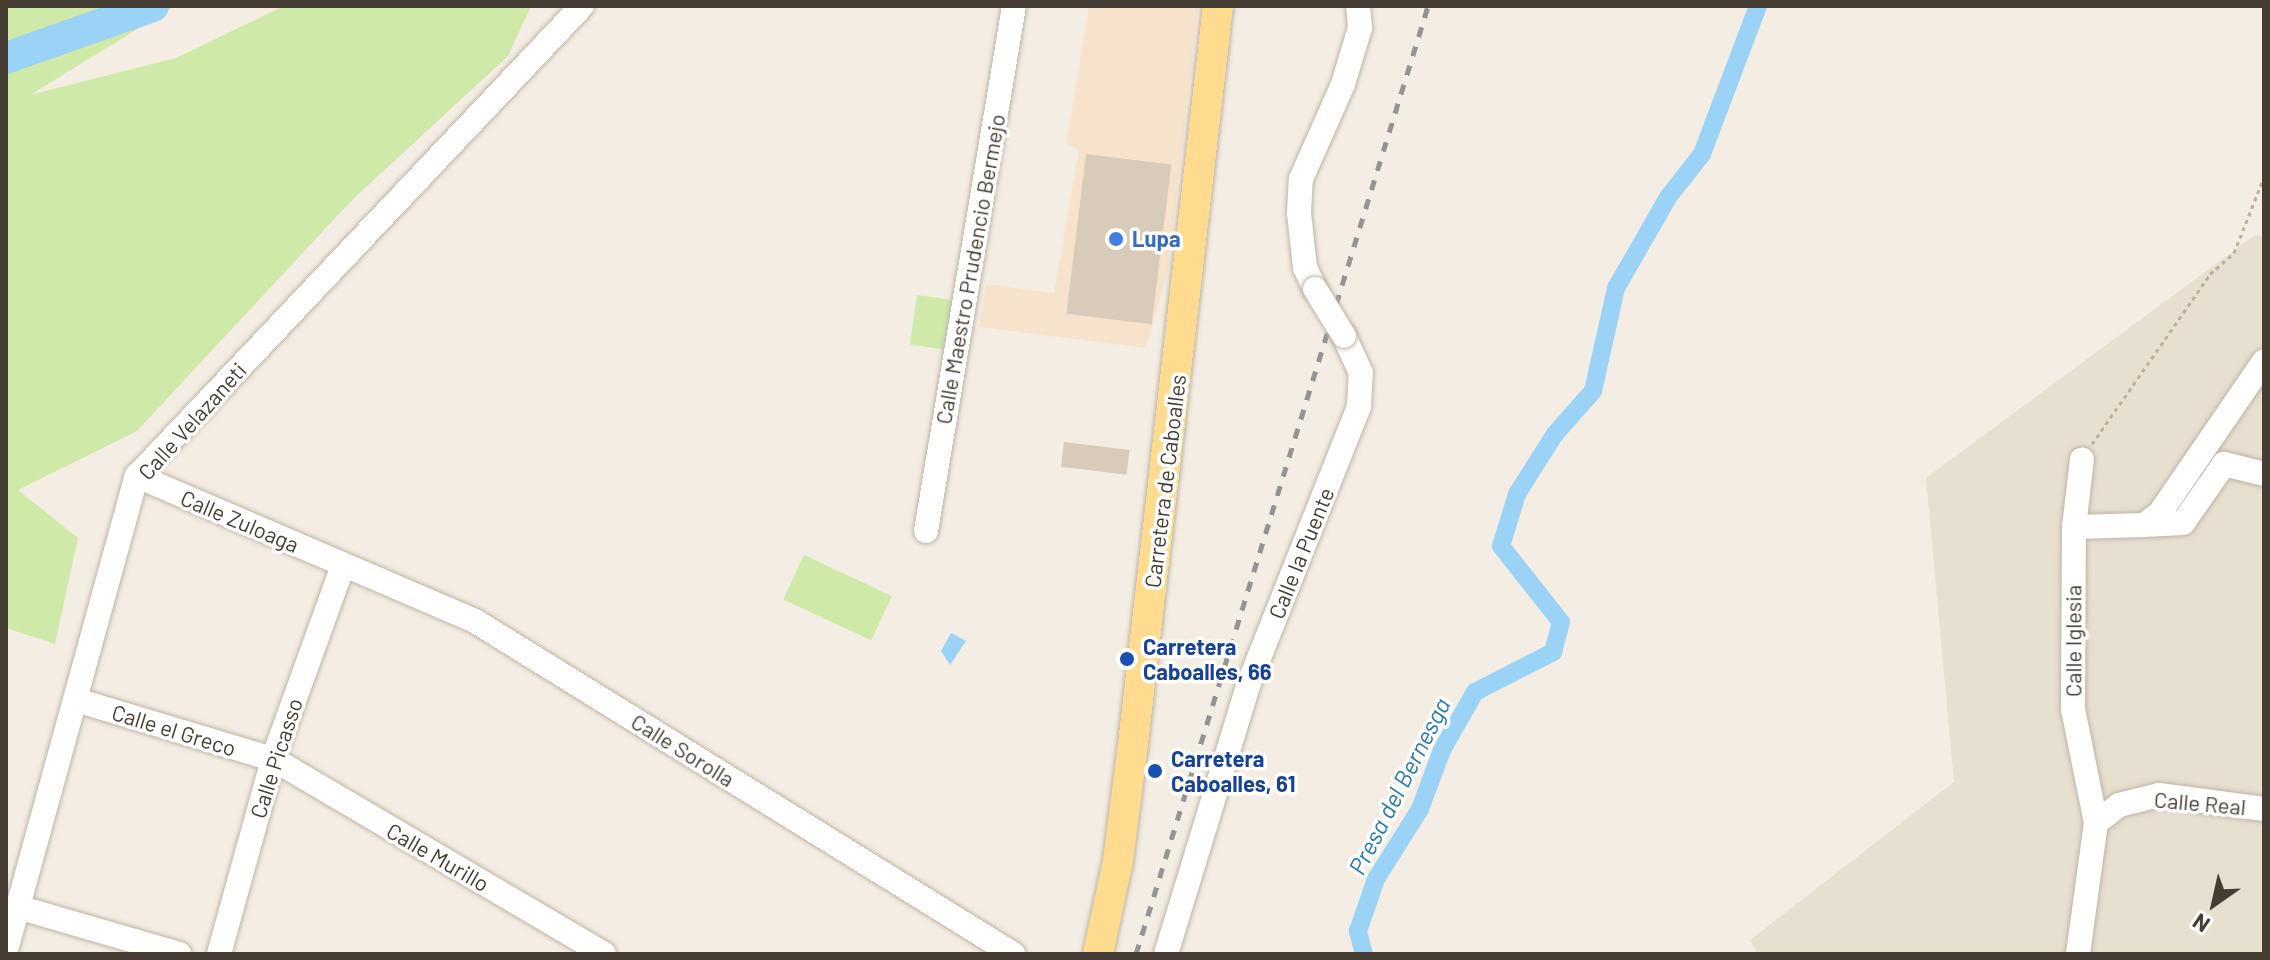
<!DOCTYPE html>
<html>
<head>
<meta charset="utf-8">
<style>
	body { margin:0 }
	#map { position:relative; width:2270px; height:960px; overflow:hidden; background:#f3ede3; font-family:Barlow,sans-serif }
	div>[style] { position:absolute }
	.residential>* { inset:0; background:#e7dfd0 }
	.commercial>* { inset:0; background:#f7e3cc }
	.green>* { inset:0; background:#cfeaa8; transform-origin:0 0 }
	.water>* { inset:0; background:#9ad3f5 }
	.canal>* { height:18px; margin:-9px; padding:0 9px; transform-origin:9px; border-radius:9px; background:#9ad3f5 }
	.river>* { height:32px; margin:-16px; padding:0 16px; transform-origin:16px; border-radius:16px; background:#9ad3f5 }
	.building>* { inset:0; background:#d8cbba; transform-origin:0 0 }
	.path>* { height:3px; margin-top:-1.5px; transform-origin:0; background:repeating-linear-gradient(90deg,#c1b095 0 4px,transparent 0 8px) }
	.roads { filter:drop-shadow(0 0 2px #bfb5a5) drop-shadow(0 0 2px #bfb5a5) }
	.minor>* { height:24px; margin:-12px; padding:0 12px; transform-origin:12px; border-radius:12px; background:#fff }
	.major>* { height:30px; margin:-15px; padding:0 15px; transform-origin:15px; border-radius:15px; background:#ffdb8f }
	.rail>* { height:5px; margin-top:-2.5px; transform-origin:0; background:repeating-linear-gradient(90deg,#949494 0 10px,transparent 0 20px) }
	.bridges { filter:drop-shadow(0 0 2px #bfb5a5) drop-shadow(0 0 2px #bfb5a5) }
	.minor-bridge>* { height:24px; margin:-12px; padding:0 12px; transform-origin:12px; border-radius:12px; background:#fff }
	.dots>* { width:22px; height:22px; translate:-50% -50%; box-sizing:border-box; border:4px solid #fff; border-radius:50% }
	span { translate:-50% -50%; white-space:nowrap; text-align:center; line-height:1.15; -webkit-text-stroke:7px #fff; paint-order:stroke }
	.shop-label { font-size:22px; color:#366cbe; font-weight:700 }
	.left { translate:0 -50%; text-align:left }
	.street-label { font-size:22px; color:#453d33 }
	.transit-label { font-size:22px; color:#164399; font-weight:700 }
	.water-label { font-size:24px; color:#257aaf; font-style:italic }
	.frame { position:absolute; inset:0; border:8px solid #453d33; pointer-events:none }
	.north { position:absolute; left:2174px; top:864px; width:80px; height:80px; -webkit-text-stroke:6px #fff; paint-order:stroke; rotate:214deg; font-size:22px; font-weight:700; line-height:32px; text-align:center; color:#453d33 }
	.north::after { content:''; display:block; margin:auto; width:28px; height:36px; background:#453d33; clip-path:polygon(50% 0,100% 100%,50% 72%,0 100%) }
</style>
</head>
<body>
<div id="map">
	<div class="residential">
		<i style="clip-path:polygon(2255px 235px,2264px 237px,2264px 954px,1758px 954px,1750px 940px,1954px 782px,1926px 478px)"></i>
	</div>
	<div class="commercial">
		<i style="clip-path:polygon(1089px 6px,1198px 6px,1168px 271px,1146px 348px,979px 327px,986px 284px,1054px 293px,1079px 149px,1066px 145px)"></i>
	</div>
	<div class="green">
		<i style="clip-path:polygon(6px 6px,175px 6px,30px 95px,176px 58px,284px 6px,531px 6px,508px 56px,351px 201px,137px 431px,18px 490px,78px 538px,55px 644px,6px 628px)"></i>
		<i style="left:917px;top:295px;width:37px;height:50px;rotate:8deg"></i>
		<i style="left:804px;top:555px;width:97px;height:49px;rotate:25deg"></i>
	</div>
	<div class="water">
		<i style="clip-path:polygon(951px 633px,966px 641px,950px 665px,941px 651px)"></i>
	</div>
	<div class="canal">
		<i style="left:1364px;top:954px;width:24px;rotate:-105deg"></i>
		<i style="left:1358px;top:931px;width:55px;rotate:-70.9deg"></i>
		<i style="left:1376px;top:879px;width:83px;rotate:-57.8deg"></i>
		<i style="left:1420px;top:809px;width:63px;rotate:-69.6deg"></i>
		<i style="left:1442px;top:750px;width:67px;rotate:-60.4deg"></i>
		<i style="left:1475px;top:692px;width:88px;rotate:-27.1deg"></i>
		<i style="left:1553px;top:652px;width:31px;rotate:-75deg"></i>
		<i style="left:1561px;top:622px;width:97px;rotate:-128.3deg"></i>
		<i style="left:1501px;top:546px;width:54px;rotate:-72.9deg"></i>
		<i style="left:1517px;top:494px;width:71px;rotate:-57.7deg"></i>
		<i style="left:1555px;top:434px;width:57px;rotate:-48.5deg"></i>
		<i style="left:1593px;top:391px;width:106px;rotate:-77.4deg"></i>
		<i style="left:1616px;top:288px;width:106px;rotate:-60.1deg"></i>
		<i style="left:1669px;top:196px;width:53px;rotate:-51.8deg"></i>
		<i style="left:1702px;top:154px;width:158px;rotate:-69.3deg"></i>
	</div>
	<div class="river">
		<i style="left:6px;top:58px;width:156px;rotate:-19.5deg"></i>
	</div>
	<div class="building">
		<i style="left:1086px;top:154px;width:86px;height:161px;rotate:7deg"></i>
		<i style="left:1064px;top:442px;width:66px;height:25px;rotate:7deg"></i>
	</div>
	<div class="path">
		<i style="left:2092px;top:444px;width:207px;rotate:-55.2deg"></i>
		<i style="left:2210px;top:274px;width:32px;rotate:-41deg"></i>
		<i style="left:2234px;top:253px;width:82px;rotate:-68.5deg"></i>
	</div>
	<div class="roads">
		<div class="minor">
			<i style="left:1315px;top:289px;width:23px;rotate:-115deg"></i>
			<i style="left:1305px;top:268px;width:55px;rotate:-96.2deg"></i>
			<i style="left:1299px;top:213px;width:34px;rotate:-87deg"></i>
			<i style="left:1301px;top:179px;width:104px;rotate:-66.1deg"></i>
			<i style="left:1343px;top:84px;width:59px;rotate:-73.1deg"></i>
			<i style="left:1360px;top:28px;width:22px;rotate:-95deg"></i>
			<i style="left:137px;top:476px;width:368px;rotate:23.2deg"></i>
			<i style="left:475px;top:621px;width:633px;rotate:31.76deg"></i>
			<i style="left:2144px;top:525px;width:39px;rotate:-3deg"></i>
			<i style="left:2183px;top:523px;width:72px;rotate:-55.2deg"></i>
			<i style="left:2224px;top:464px;width:41px;rotate:14deg"></i>
			<i style="left:2074px;top:527px;width:70px;rotate:-1.6deg"></i>
			<i style="left:2144px;top:525px;width:20px;rotate:-37deg"></i>
			<i style="left:2160px;top:513px;width:184px;rotate:-55.6deg"></i>
			<i style="left:926px;top:531px;width:532px;rotate:-80.48deg"></i>
			<i style="left:76px;top:700px;width:206px;rotate:16.7deg"></i>
			<i style="left:273px;top:759px;width:384px;rotate:30.5deg"></i>
			<i style="left:2096px;top:823px;width:29px;rotate:-38deg"></i>
			<i style="left:2119px;top:805px;width:41px;rotate:-14deg"></i>
			<i style="left:2159px;top:795px;width:106px;rotate:7.6deg"></i>
			<i style="left:21px;top:908px;width:165px;rotate:16.2deg"></i>
			<i style="left:6px;top:950px;width:492px;rotate:-74.6deg"></i>
			<i style="left:137px;top:476px;width:647px;rotate:-46.57deg"></i>
			<i style="left:219px;top:954px;width:202px;rotate:-74.5deg"></i>
			<i style="left:273px;top:759px;width:205px;rotate:-70.1deg"></i>
			<i style="left:1166px;top:954px;width:283px;rotate:-73deg"></i>
			<i style="left:1249px;top:683px;width:298px;rotate:-68.3deg"></i>
			<i style="left:1359px;top:406px;width:33px;rotate:-87deg"></i>
			<i style="left:1361px;top:373px;width:41px;rotate:-114.7deg"></i>
			<i style="left:2078px;top:954px;width:132px;rotate:-82.2deg"></i>
			<i style="left:2096px;top:823px;width:116px;rotate:-101.4deg"></i>
			<i style="left:2073px;top:709px;width:182px;rotate:-89.7deg"></i>
			<i style="left:2074px;top:527px;width:68px;rotate:-83.3deg"></i>
		</div>
		<div class="major">
			<i style="left:1098px;top:954px;width:95px;rotate:-77.9deg"></i>
			<i style="left:1118px;top:861px;width:118px;rotate:-82.7deg"></i>
			<i style="left:1133px;top:744px;width:743px;rotate:-83.43deg"></i>
		</div>
	</div>
	<div class="rail">
		<i style="left:1136px;top:954px;width:992px;rotate:-72.88deg"></i>
	</div>
	<div class="bridges">
		<div class="minor-bridge">
			<i style="left:1315px;top:289px;width:55px;rotate:58.3deg"></i>
		</div>
	</div>
	<div class="dots">
		<i style="left:1116px;top:239px;background:#3f7fe0"></i>
		<i style="left:1127px;top:659px;background:#1a4fb4"></i>
		<i style="left:1155px;top:771px;background:#1a4fb4"></i>
	</div>
	<div class="shop-label">
		<span class="left" style="left:1132px;top:239px">Lupa</span>
	</div>
	<div class="street-label">
		<span style="left:970px;top:269px;rotate:-80deg">Calle Maestro Prudencio Bermejo</span>
		<span style="left:192px;top:421px;rotate:-48deg">Calle Velazaneti</span>
		<span style="left:1165px;top:481px;rotate:-83deg">Carretera de Caboalles</span>
		<span style="left:240px;top:521px;rotate:23deg">Calle Zuloaga</span>
		<span style="left:1301px;top:553px;rotate:-68deg">Calle la Puente</span>
		<span style="left:2073px;top:641px;rotate:-90deg">Calle Iglesia</span>
		<span style="left:174px;top:730px;rotate:17deg">Calle el Greco</span>
		<span style="left:683px;top:750px;rotate:32deg">Calle Sorolla</span>
		<span style="left:276px;top:758px;rotate:-72deg">Calle Picasso</span>
		<span style="left:2200px;top:803px;rotate:5deg">Calle Real</span>
		<span style="left:438px;top:857px;rotate:30deg">Calle Murillo</span>
	</div>
	<div class="transit-label">
		<span class="left" style="left:1143px;top:659px">Carretera<br>Caboalles, 66</span>
		<span class="left" style="left:1171px;top:771px">Carretera<br>Caboalles, 61</span>
	</div>
	<div class="water-label">
		<span style="left:1399px;top:786px;rotate:-63deg">Presa del Bernesga</span>
	</div>
	<div class="frame"></div>
	<div class="north">N</div>
</div>
</body>
</html>
